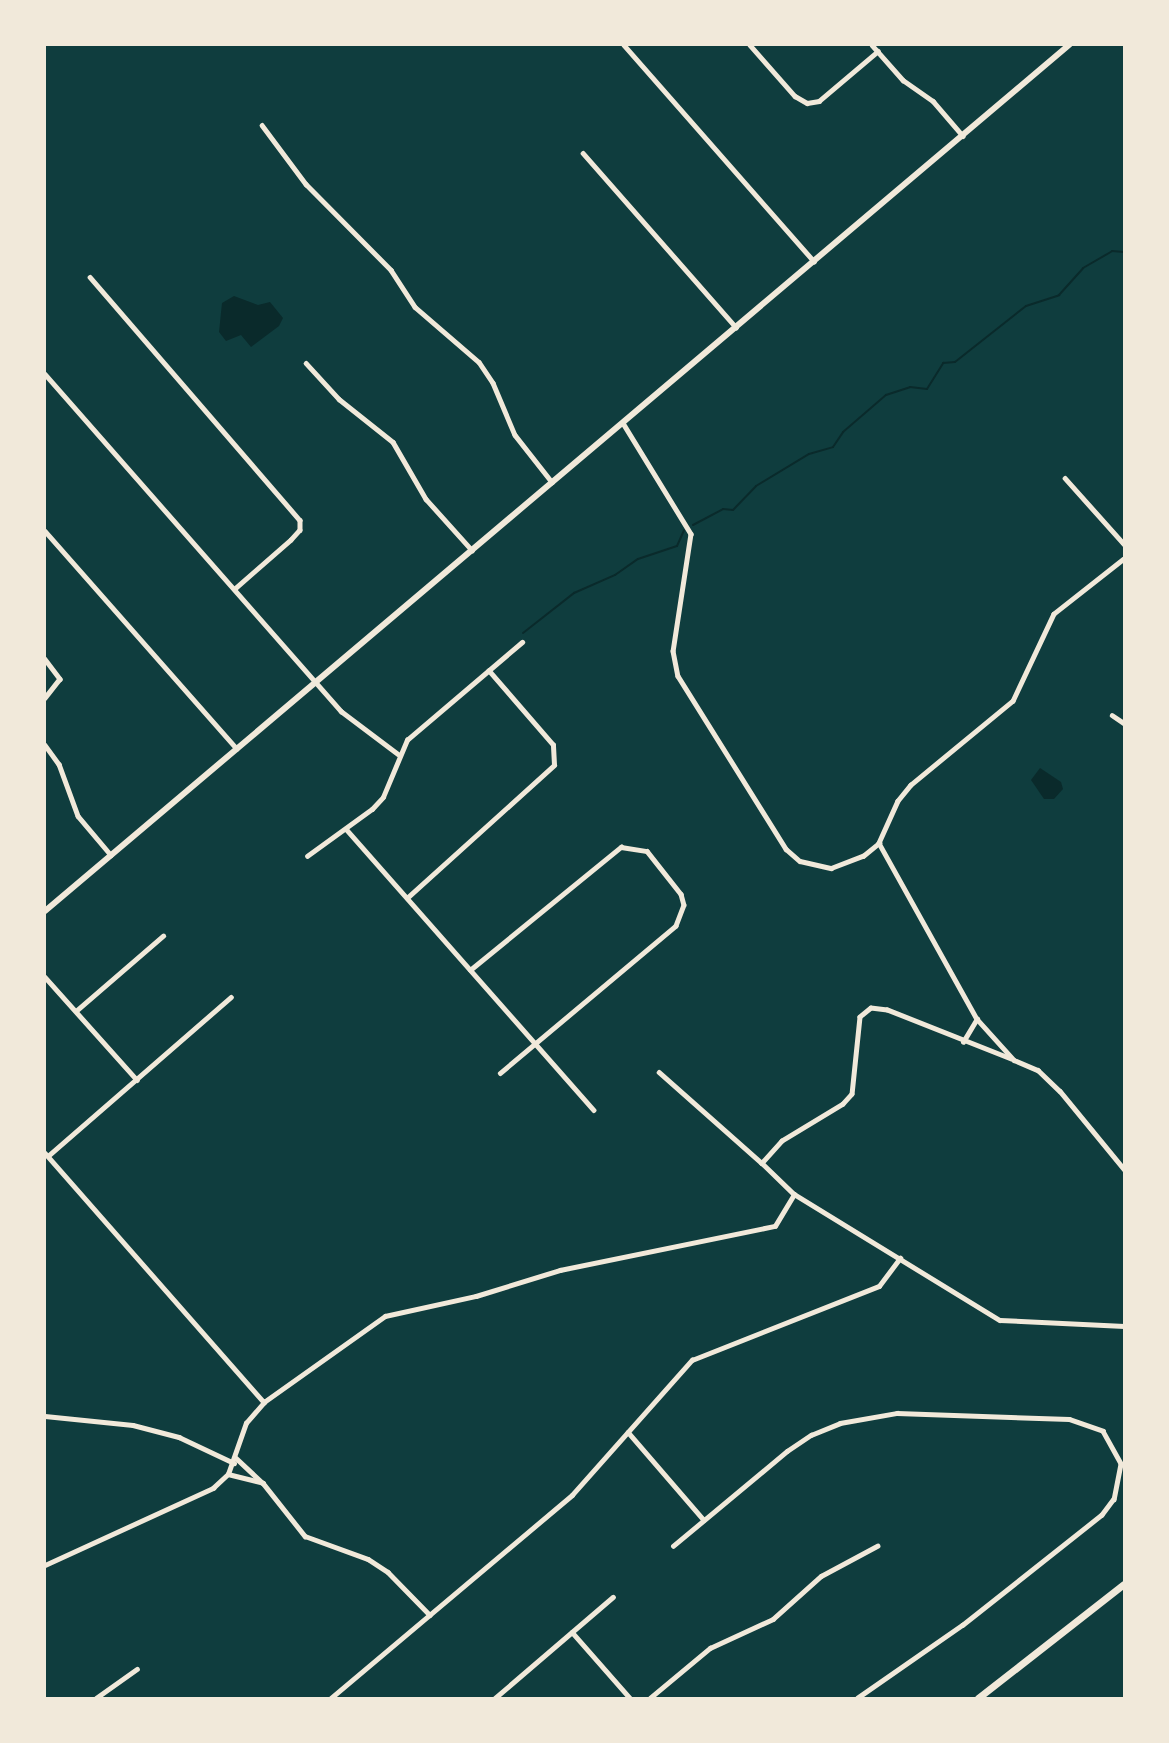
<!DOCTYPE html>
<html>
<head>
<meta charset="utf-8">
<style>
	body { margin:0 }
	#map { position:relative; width:1169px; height:1743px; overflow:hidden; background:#0f3d3e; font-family:"Roboto Serif",serif }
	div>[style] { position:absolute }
	.water>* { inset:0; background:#0a2a2b }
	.stream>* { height:2px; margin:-1px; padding:0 1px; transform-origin:1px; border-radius:1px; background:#0a2a2b }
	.minor>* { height:4.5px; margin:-2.25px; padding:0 2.25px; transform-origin:2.25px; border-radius:2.25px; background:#f1e9da }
	.tertiary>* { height:6px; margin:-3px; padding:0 3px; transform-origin:3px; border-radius:3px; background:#f1e9da }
	.secondary>* { height:7px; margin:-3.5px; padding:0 3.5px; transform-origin:3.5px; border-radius:3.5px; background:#f1e9da }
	span { translate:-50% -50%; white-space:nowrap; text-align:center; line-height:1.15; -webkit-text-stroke:6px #f1e9da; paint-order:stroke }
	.frame { position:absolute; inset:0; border:46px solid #f1e9da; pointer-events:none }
</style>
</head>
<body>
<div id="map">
	<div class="water">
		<i style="clip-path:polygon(234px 296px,258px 305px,270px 302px,283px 318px,279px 326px,251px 347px,241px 335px,226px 341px,219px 332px,222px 303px)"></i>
		<i style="clip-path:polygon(1040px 768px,1061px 782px,1063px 789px,1054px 799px,1044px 799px,1031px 780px)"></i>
	</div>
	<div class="stream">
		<i style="left:693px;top:525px;width:34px;rotate:-28deg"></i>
		<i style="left:723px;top:509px;width:10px;rotate:6deg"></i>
		<i style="left:733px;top:510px;width:33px;rotate:-46deg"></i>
		<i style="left:756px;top:486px;width:62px;rotate:-31.1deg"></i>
		<i style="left:809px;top:454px;width:25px;rotate:-16deg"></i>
		<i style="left:833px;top:447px;width:18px;rotate:-56deg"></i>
		<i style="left:843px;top:432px;width:57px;rotate:-40.7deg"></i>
		<i style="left:886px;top:395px;width:25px;rotate:-18deg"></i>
		<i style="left:910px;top:387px;width:17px;rotate:7deg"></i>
		<i style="left:927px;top:389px;width:31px;rotate:-58deg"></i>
		<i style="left:943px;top:363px;width:12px;rotate:-5deg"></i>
		<i style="left:955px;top:362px;width:90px;rotate:-38.3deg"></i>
		<i style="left:1026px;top:306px;width:35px;rotate:-18deg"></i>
		<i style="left:1059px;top:295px;width:36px;rotate:-48deg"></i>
		<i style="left:1083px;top:268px;width:34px;rotate:-30deg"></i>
		<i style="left:1112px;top:251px;width:12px;rotate:5deg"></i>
		<i style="left:523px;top:633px;width:65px;rotate:-38.1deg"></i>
		<i style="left:574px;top:593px;width:45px;rotate:-23.7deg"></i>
		<i style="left:615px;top:575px;width:28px;rotate:-35deg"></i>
		<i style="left:638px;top:559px;width:41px;rotate:-18.4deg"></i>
		<i style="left:677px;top:546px;width:17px;rotate:-66deg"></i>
	</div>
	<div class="minor">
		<i style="left:624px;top:45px;width:288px;rotate:48.7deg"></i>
		<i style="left:750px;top:45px;width:68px;rotate:48.6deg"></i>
		<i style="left:795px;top:96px;width:14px;rotate:30deg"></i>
		<i style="left:807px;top:103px;width:12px;rotate:-9deg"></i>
		<i style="left:819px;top:101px;width:77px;rotate:-40.3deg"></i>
		<i style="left:872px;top:45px;width:47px;rotate:48.5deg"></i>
		<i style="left:903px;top:80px;width:37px;rotate:35deg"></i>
		<i style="left:933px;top:101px;width:46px;rotate:49.4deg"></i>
		<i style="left:262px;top:125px;width:74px;rotate:53.3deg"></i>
		<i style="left:306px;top:184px;width:121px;rotate:45.3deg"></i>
		<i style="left:391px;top:270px;width:44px;rotate:57deg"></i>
		<i style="left:415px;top:307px;width:84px;rotate:40.7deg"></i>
		<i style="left:479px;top:362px;width:25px;rotate:56deg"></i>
		<i style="left:493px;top:383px;width:56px;rotate:67.1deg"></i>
		<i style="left:515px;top:435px;width:60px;rotate:51.8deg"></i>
		<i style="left:583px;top:153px;width:232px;rotate:48.7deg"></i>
		<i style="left:90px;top:277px;width:321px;rotate:49.2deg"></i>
		<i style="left:300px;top:520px;width:10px;rotate:90deg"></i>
		<i style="left:300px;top:530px;width:13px;rotate:132deg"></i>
		<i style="left:291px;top:540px;width:74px;rotate:138.8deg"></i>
		<i style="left:306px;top:363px;width:49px;rotate:47.5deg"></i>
		<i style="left:339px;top:399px;width:69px;rotate:38.5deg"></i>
		<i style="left:393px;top:442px;width:66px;rotate:59.9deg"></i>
		<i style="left:426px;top:499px;width:69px;rotate:48deg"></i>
		<i style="left:45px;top:374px;width:449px;rotate:48.7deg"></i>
		<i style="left:341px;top:711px;width:71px;rotate:37deg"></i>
		<i style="left:623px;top:423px;width:130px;rotate:58.5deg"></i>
		<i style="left:691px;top:534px;width:118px;rotate:98.7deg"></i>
		<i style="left:673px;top:651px;width:25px;rotate:79deg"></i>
		<i style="left:678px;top:676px;width:204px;rotate:58deg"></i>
		<i style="left:786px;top:849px;width:18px;rotate:41deg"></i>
		<i style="left:800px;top:861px;width:32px;rotate:13deg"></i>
		<i style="left:831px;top:868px;width:34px;rotate:-21deg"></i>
		<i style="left:863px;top:856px;width:21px;rotate:-39deg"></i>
		<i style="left:1065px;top:478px;width:89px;rotate:48.2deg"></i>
		<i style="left:45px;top:531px;width:290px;rotate:48.6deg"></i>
		<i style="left:1124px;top:559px;width:89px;rotate:141.8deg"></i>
		<i style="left:1054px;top:614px;width:96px;rotate:115.2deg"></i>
		<i style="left:1013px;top:701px;width:132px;rotate:140.5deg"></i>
		<i style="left:911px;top:785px;width:21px;rotate:129deg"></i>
		<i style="left:898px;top:801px;width:46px;rotate:114.3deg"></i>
		<i style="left:879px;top:843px;width:201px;rotate:60.9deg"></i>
		<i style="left:977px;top:1019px;width:55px;rotate:47.9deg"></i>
		<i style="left:1014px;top:1060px;width:26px;rotate:23deg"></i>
		<i style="left:1038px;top:1070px;width:30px;rotate:44deg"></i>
		<i style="left:1060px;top:1091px;width:101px;rotate:50.6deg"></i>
		<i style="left:45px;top:659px;width:25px;rotate:53deg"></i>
		<i style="left:60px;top:679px;width:24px;rotate:128deg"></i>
		<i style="left:1112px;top:715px;width:14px;rotate:34deg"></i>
		<i style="left:45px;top:745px;width:24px;rotate:54deg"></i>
		<i style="left:59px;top:764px;width:55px;rotate:69.9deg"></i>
		<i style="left:78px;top:816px;width:51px;rotate:49.8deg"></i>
		<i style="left:347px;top:830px;width:373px;rotate:48.6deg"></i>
		<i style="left:307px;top:856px;width:80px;rotate:-35.9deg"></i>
		<i style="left:372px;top:809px;width:16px;rotate:-47deg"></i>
		<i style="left:383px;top:797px;width:62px;rotate:-67.2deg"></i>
		<i style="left:407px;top:740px;width:151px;rotate:-40.4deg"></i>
		<i style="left:407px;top:898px;width:198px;rotate:-42.1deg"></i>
		<i style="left:554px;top:765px;width:20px;rotate:-93deg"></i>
		<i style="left:553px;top:745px;width:98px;rotate:-130.9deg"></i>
		<i style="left:470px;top:970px;width:195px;rotate:-39.2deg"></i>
		<i style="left:621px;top:847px;width:26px;rotate:9deg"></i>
		<i style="left:647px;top:851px;width:55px;rotate:51.7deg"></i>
		<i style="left:681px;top:894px;width:11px;rotate:75deg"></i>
		<i style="left:684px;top:905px;width:22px;rotate:111deg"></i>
		<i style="left:676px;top:926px;width:229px;rotate:140deg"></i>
		<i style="left:45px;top:977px;width:138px;rotate:48.2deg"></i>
		<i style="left:76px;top:1011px;width:115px;rotate:-40.8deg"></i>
		<i style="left:963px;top:1042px;width:27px;rotate:-59deg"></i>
		<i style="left:1011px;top:1059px;width:133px;rotate:-158.4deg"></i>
		<i style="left:887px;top:1010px;width:16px;rotate:-173deg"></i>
		<i style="left:871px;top:1008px;width:14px;rotate:141deg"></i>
		<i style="left:860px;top:1017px;width:77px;rotate:95.9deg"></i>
		<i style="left:852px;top:1094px;width:13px;rotate:132deg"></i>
		<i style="left:843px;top:1104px;width:71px;rotate:148.8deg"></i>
		<i style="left:782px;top:1141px;width:30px;rotate:132deg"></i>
		<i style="left:762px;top:1163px;width:45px;rotate:44.1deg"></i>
		<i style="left:794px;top:1194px;width:241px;rotate:31.5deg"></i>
		<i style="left:1000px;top:1320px;width:124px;rotate:2.8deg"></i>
		<i style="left:659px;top:1072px;width:137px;rotate:41.5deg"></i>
		<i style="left:45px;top:1153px;width:332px;rotate:48.7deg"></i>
		<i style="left:48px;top:1156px;width:242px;rotate:-41deg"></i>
		<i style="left:45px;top:1416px;width:88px;rotate:5.8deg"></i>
		<i style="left:133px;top:1425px;width:48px;rotate:14.6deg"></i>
		<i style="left:179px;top:1437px;width:61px;rotate:25.3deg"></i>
		<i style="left:628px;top:1432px;width:116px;rotate:49.2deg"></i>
		<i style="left:236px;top:1458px;width:37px;rotate:43deg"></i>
		<i style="left:228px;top:1474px;width:36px;rotate:14deg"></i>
		<i style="left:263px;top:1483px;width:68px;rotate:51.6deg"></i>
		<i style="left:305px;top:1536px;width:67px;rotate:20.1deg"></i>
		<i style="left:368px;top:1559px;width:24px;rotate:33deg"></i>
		<i style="left:388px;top:1572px;width:60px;rotate:45.7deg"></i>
		<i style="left:673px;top:1546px;width:148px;rotate:-39.8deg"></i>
		<i style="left:787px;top:1451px;width:29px;rotate:-34deg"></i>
		<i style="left:811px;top:1435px;width:31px;rotate:-22deg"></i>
		<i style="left:840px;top:1423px;width:58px;rotate:-10deg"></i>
		<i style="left:897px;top:1413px;width:172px;rotate:2deg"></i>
		<i style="left:1069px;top:1419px;width:36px;rotate:19deg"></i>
		<i style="left:1103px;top:1431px;width:38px;rotate:61deg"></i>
		<i style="left:1121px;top:1464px;width:36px;rotate:101deg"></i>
		<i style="left:1114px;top:1499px;width:20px;rotate:127deg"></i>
		<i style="left:1102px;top:1515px;width:177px;rotate:141.6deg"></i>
		<i style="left:963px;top:1625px;width:128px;rotate:145.2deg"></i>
		<i style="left:45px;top:1565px;width:185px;rotate:-24.6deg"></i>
		<i style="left:213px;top:1488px;width:21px;rotate:-43deg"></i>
		<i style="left:228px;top:1474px;width:54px;rotate:-70.6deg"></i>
		<i style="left:246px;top:1423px;width:28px;rotate:-49deg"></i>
		<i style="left:264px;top:1402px;width:148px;rotate:-35.4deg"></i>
		<i style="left:385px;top:1316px;width:93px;rotate:-12.4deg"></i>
		<i style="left:476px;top:1296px;width:88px;rotate:-17.2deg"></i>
		<i style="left:560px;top:1270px;width:219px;rotate:-11.6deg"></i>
		<i style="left:775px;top:1226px;width:37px;rotate:-59deg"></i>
		<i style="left:572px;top:1632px;width:88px;rotate:48.7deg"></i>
		<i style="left:96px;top:1698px;width:50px;rotate:-35.3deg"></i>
		<i style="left:331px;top:1698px;width:315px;rotate:-40.1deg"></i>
		<i style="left:572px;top:1495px;width:181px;rotate:-48.4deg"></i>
		<i style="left:692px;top:1360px;width:201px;rotate:-21.6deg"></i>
		<i style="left:879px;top:1286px;width:35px;rotate:-53deg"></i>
		<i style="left:495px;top:1698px;width:155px;rotate:-40.6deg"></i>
		<i style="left:650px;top:1698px;width:78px;rotate:-39.8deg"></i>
		<i style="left:710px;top:1648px;width:69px;rotate:-24.7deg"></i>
		<i style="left:773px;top:1619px;width:64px;rotate:-41.9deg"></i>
		<i style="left:821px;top:1576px;width:64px;rotate:-28.2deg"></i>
	</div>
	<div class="tertiary">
		<i style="left:45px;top:911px;width:1341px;rotate:-40.22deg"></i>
	</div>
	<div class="secondary">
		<i style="left:978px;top:1698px;width:185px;rotate:-38deg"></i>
	</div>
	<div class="frame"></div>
</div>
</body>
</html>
